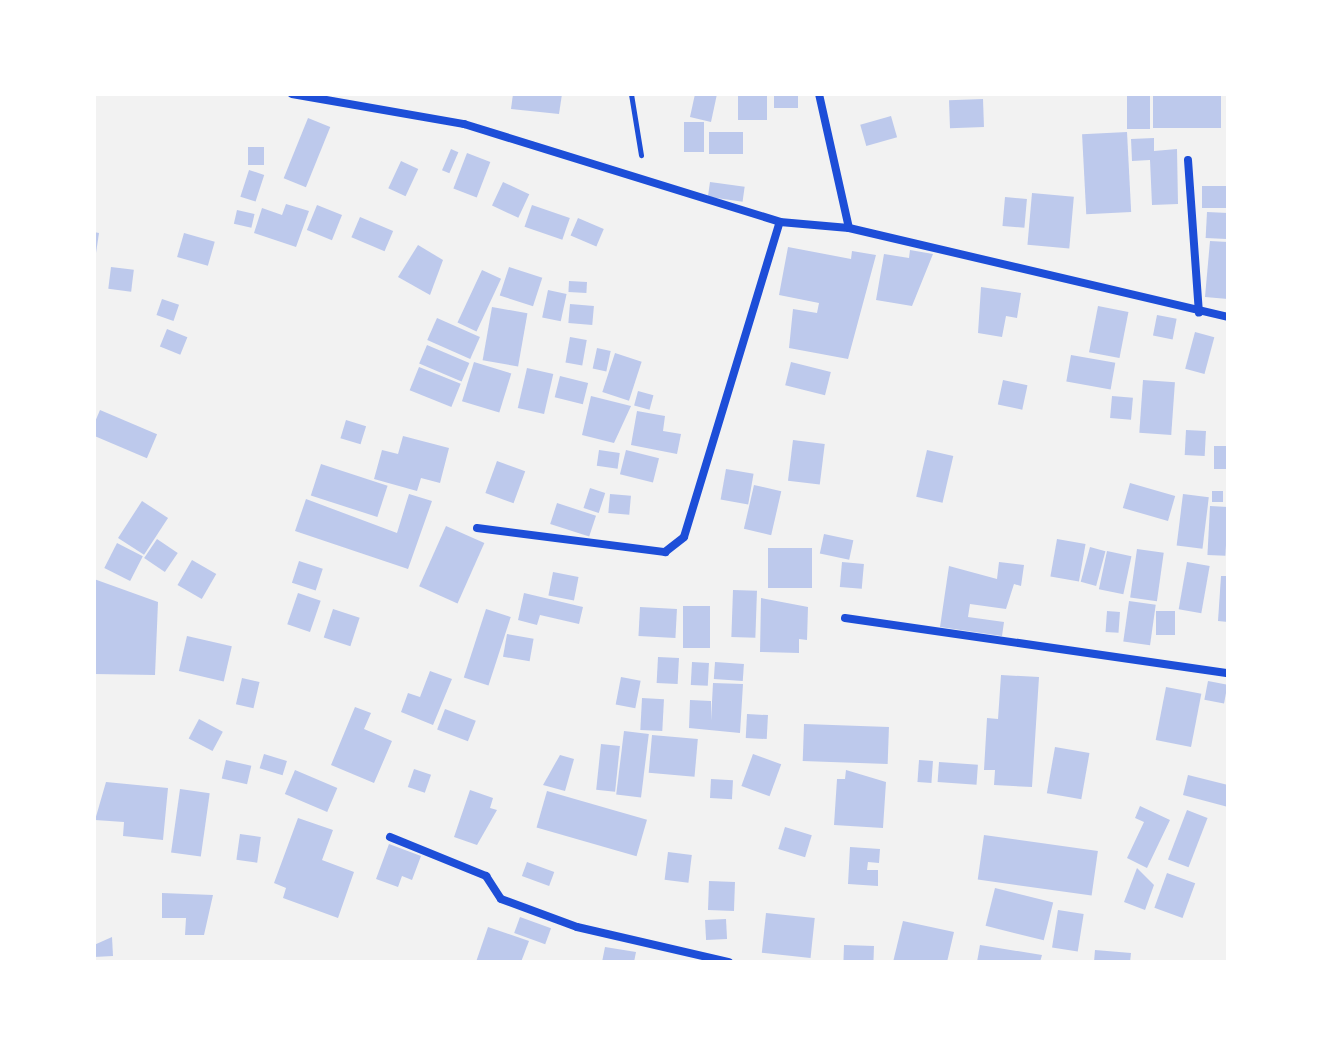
<!DOCTYPE html>
<html>
<head>
<meta charset="utf-8">
<style>
	body { margin:0 }
	#map { position:relative; width:1322px; height:1056px; overflow:hidden; background:#f2f2f2; font-family:Overpass,sans-serif }
	div>[style] { position:absolute }
	.building>* { inset:0; background:#bdc9ec; transform-origin:0 0 }
	.path>* { height:5px; margin:-2.5px; padding:0 2.5px; transform-origin:2.5px; border-radius:2.5px; background:#1d4ed8 }
	.minor>* { height:8px; margin:-4px; padding:0 4px; transform-origin:4px; border-radius:4px; background:#1d4ed8 }
	span { translate:-50% -50%; white-space:nowrap; text-align:center; line-height:1.15; -webkit-text-stroke:6px #fff; paint-order:stroke }
	.frame { position:absolute; inset:0; border:96px solid #fff; pointer-events:none }
</style>
</head>
<body>
<div id="map">
	<div class="building">
		<i style="clip-path:polygon(513px 94px,562px 94px,559px 114px,511px 109px)"></i>
		<i style="clip-path:polygon(695px 94px,717px 94px,711px 122px,690px 117px)"></i>
		<i style="left:738px;top:94px;width:29px;height:26px"></i>
		<i style="left:774px;top:94px;width:24px;height:14px"></i>
		<i style="left:1153px;top:94px;width:68px;height:34px"></i>
		<i style="left:1127px;top:96px;width:23px;height:33px"></i>
		<i style="left:983px;top:99px;width:28px;height:34px;rotate:88deg"></i>
		<i style="left:891px;top:116px;width:22px;height:32px;rotate:74deg"></i>
		<i style="left:308px;top:118px;width:24px;height:65px;rotate:22deg"></i>
		<i style="left:684px;top:122px;width:20px;height:30px"></i>
		<i style="left:709px;top:132px;width:34px;height:22px"></i>
		<i style="left:1127px;top:132px;width:80px;height:45px;rotate:87deg"></i>
		<i style="clip-path:polygon(1154px 138px,1154px 151px,1177px 149px,1178px 204px,1152px 205px,1150px 160px,1132px 161px,1131px 139px)"></i>
		<i style="left:248px;top:147px;width:16px;height:18px"></i>
		<i style="left:451px;top:149px;width:8px;height:23px;rotate:23deg"></i>
		<i style="left:467px;top:153px;width:25px;height:38px;rotate:21deg"></i>
		<i style="left:401px;top:161px;width:19px;height:30px;rotate:25deg"></i>
		<i style="left:249px;top:170px;width:16px;height:28px;rotate:18deg"></i>
		<i style="left:503px;top:182px;width:29px;height:26px;rotate:25deg"></i>
		<i style="left:710px;top:182px;width:35px;height:15px;rotate:8deg"></i>
		<i style="left:1202px;top:186px;width:26px;height:22px"></i>
		<i style="left:1032px;top:193px;width:42px;height:52px;rotate:5deg"></i>
		<i style="left:1005px;top:197px;width:22px;height:29px;rotate:5deg"></i>
		<i style="clip-path:polygon(286px 204px,309px 211px,296px 247px,254px 233px,262px 208px,282px 215px)"></i>
		<i style="left:317px;top:205px;width:27px;height:27px;rotate:22deg"></i>
		<i style="left:532px;top:205px;width:40px;height:23px;rotate:19deg"></i>
		<i style="left:237px;top:210px;width:18px;height:14px;rotate:13deg"></i>
		<i style="left:1207px;top:212px;width:21px;height:26px;rotate:3deg"></i>
		<i style="left:360px;top:217px;width:36px;height:22px;rotate:23deg"></i>
		<i style="left:578px;top:218px;width:28px;height:19px;rotate:23deg"></i>
		<i style="clip-path:polygon(94px 232px,99px 233px,96px 253px,94px 253px)"></i>
		<i style="left:184px;top:233px;width:32px;height:25px;rotate:16deg"></i>
		<i style="clip-path:polygon(1210px 241px,1228px 242px,1228px 299px,1205px 297px)"></i>
		<i style="clip-path:polygon(418px 245px,443px 260px,430px 295px,398px 277px)"></i>
		<i style="clip-path:polygon(788px 247px,851px 259px,852px 251px,876px 255px,848px 359px,789px 348px,793px 309px,817px 313px,819px 303px,779px 295px)"></i>
		<i style="clip-path:polygon(910px 250px,933px 254px,912px 306px,876px 300px,884px 254px,909px 258px)"></i>
		<i style="left:111px;top:267px;width:23px;height:22px;rotate:7deg"></i>
		<i style="left:509px;top:267px;width:35px;height:30px;rotate:18deg"></i>
		<i style="left:482px;top:270px;width:21px;height:58px;rotate:25deg"></i>
		<i style="left:569px;top:281px;width:18px;height:11px;rotate:3deg"></i>
		<i style="clip-path:polygon(981px 287px,1021px 293px,1017px 318px,1006px 316px,1002px 337px,978px 333px)"></i>
		<i style="left:548px;top:290px;width:19px;height:28px;rotate:12deg"></i>
		<i style="left:162px;top:299px;width:18px;height:17px;rotate:19deg"></i>
		<i style="left:570px;top:304px;width:24px;height:19px;rotate:5deg"></i>
		<i style="left:1098px;top:306px;width:31px;height:47px;rotate:11deg"></i>
		<i style="left:492px;top:307px;width:36px;height:54px;rotate:10deg"></i>
		<i style="left:1157px;top:315px;width:20px;height:21px;rotate:11deg"></i>
		<i style="left:437px;top:318px;width:47px;height:24px;rotate:24deg"></i>
		<i style="left:167px;top:329px;width:22px;height:19px;rotate:22deg"></i>
		<i style="left:1195px;top:332px;width:20px;height:38px;rotate:15deg"></i>
		<i style="left:570px;top:337px;width:17px;height:26px;rotate:10deg"></i>
		<i style="left:427px;top:345px;width:46px;height:20px;rotate:23deg"></i>
		<i style="left:597px;top:348px;width:14px;height:21px;rotate:12deg"></i>
		<i style="left:615px;top:353px;width:28px;height:41px;rotate:18deg"></i>
		<i style="left:1071px;top:355px;width:45px;height:27px;rotate:10deg"></i>
		<i style="left:474px;top:362px;width:39px;height:41px;rotate:17deg"></i>
		<i style="left:791px;top:362px;width:41px;height:24px;rotate:14deg"></i>
		<i style="left:419px;top:367px;width:45px;height:25px;rotate:22deg"></i>
		<i style="left:527px;top:368px;width:27px;height:41px;rotate:13deg"></i>
		<i style="left:560px;top:376px;width:29px;height:22px;rotate:14deg"></i>
		<i style="left:1003px;top:380px;width:25px;height:25px;rotate:12deg"></i>
		<i style="left:1143px;top:380px;width:32px;height:53px;rotate:4deg"></i>
		<i style="left:638px;top:391px;width:16px;height:15px;rotate:15deg"></i>
		<i style="clip-path:polygon(591px 396px,631px 406px,614px 443px,582px 435px)"></i>
		<i style="left:1112px;top:396px;width:21px;height:22px;rotate:5deg"></i>
		<i style="left:100px;top:410px;width:62px;height:26px;rotate:23deg"></i>
		<i style="clip-path:polygon(637px 411px,665px 416px,663px 431px,681px 434px,677px 454px,631px 445px)"></i>
		<i style="left:346px;top:420px;width:21px;height:19px;rotate:17deg"></i>
		<i style="left:1186px;top:430px;width:20px;height:25px;rotate:3deg"></i>
		<i style="clip-path:polygon(403px 436px,449px 448px,440px 483px,421px 478px,417px 491px,374px 479px,382px 450px,398px 454px)"></i>
		<i style="left:793px;top:440px;width:32px;height:41px;rotate:7deg"></i>
		<i style="left:1214px;top:446px;width:14px;height:23px"></i>
		<i style="left:599px;top:450px;width:21px;height:16px;rotate:8deg"></i>
		<i style="left:626px;top:450px;width:34px;height:25px;rotate:14deg"></i>
		<i style="left:927px;top:450px;width:27px;height:48px;rotate:13deg"></i>
		<i style="left:497px;top:461px;width:30px;height:34px;rotate:20deg"></i>
		<i style="left:321px;top:464px;width:70px;height:33px;rotate:18deg"></i>
		<i style="left:726px;top:469px;width:28px;height:31px;rotate:10deg"></i>
		<i style="left:1130px;top:483px;width:47px;height:26px;rotate:16deg"></i>
		<i style="left:754px;top:485px;width:28px;height:45px;rotate:13deg"></i>
		<i style="left:590px;top:488px;width:16px;height:21px;rotate:18deg"></i>
		<i style="left:1212px;top:491px;width:11px;height:11px"></i>
		<i style="clip-path:polygon(409px 494px,432px 501px,408px 569px,295px 531px,306px 499px,397px 533px)"></i>
		<i style="left:610px;top:494px;width:21px;height:19px;rotate:5deg"></i>
		<i style="left:1183px;top:494px;width:26px;height:52px;rotate:7deg"></i>
		<i style="left:142px;top:501px;width:31px;height:44px;rotate:33deg"></i>
		<i style="left:557px;top:503px;width:41px;height:22px;rotate:18deg"></i>
		<i style="left:1210px;top:506px;width:18px;height:49px;rotate:3deg"></i>
		<i style="left:446px;top:526px;width:42px;height:66px;rotate:24deg"></i>
		<i style="left:824px;top:534px;width:30px;height:20px;rotate:12deg"></i>
		<i style="left:157px;top:539px;width:25px;height:23px;rotate:34deg"></i>
		<i style="left:1057px;top:539px;width:29px;height:38px;rotate:10deg"></i>
		<i style="left:117px;top:543px;width:29px;height:28px;rotate:27deg"></i>
		<i style="left:1090px;top:547px;width:16px;height:36px;rotate:15deg"></i>
		<i style="left:768px;top:548px;width:44px;height:40px"></i>
		<i style="left:1137px;top:549px;width:27px;height:49px;rotate:8deg"></i>
		<i style="left:1107px;top:551px;width:25px;height:39px;rotate:12deg"></i>
		<i style="left:192px;top:560px;width:28px;height:29px;rotate:30deg"></i>
		<i style="left:299px;top:561px;width:25px;height:23px;rotate:18deg"></i>
		<i style="left:842px;top:562px;width:22px;height:25px;rotate:5deg"></i>
		<i style="clip-path:polygon(999px 562px,1024px 565px,1021px 586px,1014px 584px,1006px 609px,970px 604px,968px 617px,1004px 622px,1002px 636px,940px 627px,949px 566px,997px 579px)"></i>
		<i style="left:1187px;top:562px;width:23px;height:48px;rotate:10deg"></i>
		<i style="left:553px;top:572px;width:26px;height:24px;rotate:11deg"></i>
		<i style="clip-path:polygon(1221px 576px,1228px 576px,1228px 622px,1218px 621px)"></i>
		<i style="clip-path:polygon(94px 579px,158px 602px,155px 675px,94px 674px)"></i>
		<i style="left:733px;top:590px;width:24px;height:47px;rotate:2deg"></i>
		<i style="left:298px;top:593px;width:24px;height:33px;rotate:19deg"></i>
		<i style="clip-path:polygon(524px 593px,583px 607px,579px 624px,540px 615px,537px 625px,518px 620px)"></i>
		<i style="clip-path:polygon(761px 598px,808px 607px,807px 640px,799px 639px,799px 653px,760px 652px)"></i>
		<i style="left:1129px;top:601px;width:27px;height:41px;rotate:8deg"></i>
		<i style="left:683px;top:606px;width:27px;height:42px"></i>
		<i style="left:640px;top:607px;width:37px;height:29px;rotate:3deg"></i>
		<i style="left:333px;top:609px;width:28px;height:30px;rotate:18deg"></i>
		<i style="left:486px;top:609px;width:26px;height:72px;rotate:18deg"></i>
		<i style="left:1107px;top:611px;width:13px;height:21px;rotate:4deg"></i>
		<i style="left:1156px;top:611px;width:19px;height:24px"></i>
		<i style="left:507px;top:634px;width:27px;height:23px;rotate:10deg"></i>
		<i style="left:187px;top:636px;width:46px;height:36px;rotate:13deg"></i>
		<i style="left:658px;top:657px;width:21px;height:26px;rotate:3deg"></i>
		<i style="left:692px;top:662px;width:17px;height:23px;rotate:3deg"></i>
		<i style="left:715px;top:662px;width:29px;height:17px;rotate:4deg"></i>
		<i style="clip-path:polygon(430px 671px,452px 679px,433px 725px,401px 712px,408px 693px,420px 697px)"></i>
		<i style="clip-path:polygon(1001px 675px,1039px 677px,1032px 787px,994px 785px,995px 770px,984px 770px,987px 718px,998px 719px)"></i>
		<i style="left:621px;top:677px;width:20px;height:28px;rotate:11deg"></i>
		<i style="left:242px;top:678px;width:18px;height:27px;rotate:13deg"></i>
		<i style="left:1208px;top:681px;width:20px;height:19px;rotate:11deg"></i>
		<i style="clip-path:polygon(713px 683px,743px 684px,740px 733px,689px 728px,690px 700px,711px 701px,711px 721px)"></i>
		<i style="left:1166px;top:687px;width:36px;height:54px;rotate:11deg"></i>
		<i style="left:642px;top:698px;width:22px;height:32px;rotate:3deg"></i>
		<i style="clip-path:polygon(355px 707px,371px 713px,364px 729px,392px 741px,374px 783px,331px 765px)"></i>
		<i style="left:445px;top:709px;width:33px;height:22px;rotate:21deg"></i>
		<i style="left:747px;top:714px;width:21px;height:24px;rotate:3deg"></i>
		<i style="left:199px;top:719px;width:27px;height:22px;rotate:28deg"></i>
		<i style="left:804px;top:724px;width:85px;height:37px;rotate:2deg"></i>
		<i style="left:624px;top:731px;width:25px;height:64px;rotate:7deg"></i>
		<i style="left:652px;top:735px;width:46px;height:38px;rotate:5deg"></i>
		<i style="left:601px;top:744px;width:19px;height:46px;rotate:6deg"></i>
		<i style="left:1055px;top:747px;width:35px;height:47px;rotate:10deg"></i>
		<i style="left:264px;top:754px;width:24px;height:15px;rotate:17deg"></i>
		<i style="left:753px;top:754px;width:30px;height:34px;rotate:20deg"></i>
		<i style="clip-path:polygon(560px 755px,574px 759px,565px 791px,543px 785px)"></i>
		<i style="left:226px;top:760px;width:26px;height:19px;rotate:13deg"></i>
		<i style="left:919px;top:760px;width:14px;height:22px;rotate:4deg"></i>
		<i style="left:939px;top:762px;width:39px;height:20px;rotate:4deg"></i>
		<i style="left:414px;top:769px;width:18px;height:19px;rotate:19deg"></i>
		<i style="left:295px;top:770px;width:46px;height:26px;rotate:23deg"></i>
		<i style="clip-path:polygon(846px 770px,886px 782px,883px 828px,834px 825px,837px 779px,845px 779px)"></i>
		<i style="clip-path:polygon(1188px 775px,1228px 785px,1228px 807px,1183px 795px)"></i>
		<i style="left:711px;top:779px;width:22px;height:19px;rotate:3deg"></i>
		<i style="clip-path:polygon(106px 782px,168px 788px,163px 840px,123px 836px,124px 822px,95px 820px)"></i>
		<i style="left:180px;top:789px;width:30px;height:64px;rotate:8deg"></i>
		<i style="clip-path:polygon(470px 790px,493px 798px,490px 808px,497px 810px,477px 845px,454px 837px)"></i>
		<i style="left:547px;top:791px;width:104px;height:38px;rotate:16deg"></i>
		<i style="clip-path:polygon(1140px 806px,1170px 820px,1147px 868px,1127px 858px,1144px 822px,1135px 818px)"></i>
		<i style="left:1187px;top:810px;width:22px;height:53px;rotate:21deg"></i>
		<i style="clip-path:polygon(298px 818px,333px 830px,322px 860px,354px 872px,338px 918px,283px 898px,286px 888px,274px 883px)"></i>
		<i style="left:785px;top:827px;width:28px;height:23px;rotate:17deg"></i>
		<i style="left:240px;top:834px;width:21px;height:26px;rotate:8deg"></i>
		<i style="left:984px;top:835px;width:115px;height:45px;rotate:8deg"></i>
		<i style="clip-path:polygon(389px 844px,421px 856px,412px 880px,402px 876px,398px 887px,376px 879px)"></i>
		<i style="clip-path:polygon(850px 847px,880px 849px,879px 863px,868px 862px,867px 870px,878px 870px,878px 886px,848px 884px)"></i>
		<i style="left:668px;top:852px;width:24px;height:28px;rotate:7deg"></i>
		<i style="left:527px;top:862px;width:29px;height:15px;rotate:20deg"></i>
		<i style="clip-path:polygon(1137px 868px,1154px 885px,1145px 910px,1124px 902px)"></i>
		<i style="left:1167px;top:873px;width:30px;height:37px;rotate:20deg"></i>
		<i style="left:709px;top:881px;width:26px;height:29px;rotate:2deg"></i>
		<i style="left:995px;top:888px;width:60px;height:39px;rotate:14deg"></i>
		<i style="clip-path:polygon(162px 893px,213px 895px,204px 935px,185px 935px,186px 918px,162px 918px)"></i>
		<i style="left:1058px;top:910px;width:26px;height:38px;rotate:9deg"></i>
		<i style="left:766px;top:913px;width:49px;height:40px;rotate:6deg"></i>
		<i style="left:520px;top:917px;width:33px;height:17px;rotate:20deg"></i>
		<i style="left:726px;top:919px;width:20px;height:21px;rotate:87deg"></i>
		<i style="clip-path:polygon(903px 921px,954px 932px,947px 962px,893px 962px)"></i>
		<i style="clip-path:polygon(488px 927px,529px 941px,521px 962px,476px 962px)"></i>
		<i style="clip-path:polygon(112px 937px,113px 956px,94px 957px,94px 945px)"></i>
		<i style="left:844px;top:945px;width:30px;height:17px;rotate:2deg"></i>
		<i style="clip-path:polygon(980px 945px,1042px 955px,1040px 962px,977px 962px)"></i>
		<i style="clip-path:polygon(605px 947px,636px 952px,634px 962px,602px 962px)"></i>
		<i style="clip-path:polygon(1095px 950px,1131px 953px,1130px 962px,1094px 962px)"></i>
	</div>
	<div class="path">
		<i style="left:631px;top:94px;width:62px;rotate:80.7deg"></i>
	</div>
	<div class="minor">
		<i style="left:292px;top:94px;width:175px;rotate:9.9deg"></i>
		<i style="left:464px;top:124px;width:331px;rotate:17.2deg"></i>
		<i style="left:780px;top:222px;width:69px;rotate:5deg"></i>
		<i style="left:849px;top:228px;width:389px;rotate:13.2deg"></i>
		<i style="left:819px;top:94px;width:137px;rotate:77.4deg"></i>
		<i style="left:1188px;top:160px;width:153px;rotate:85.9deg"></i>
		<i style="left:477px;top:528px;width:190px;rotate:7.3deg"></i>
		<i style="left:665px;top:552px;width:24px;rotate:-38deg"></i>
		<i style="left:684px;top:537px;width:329px;rotate:-73.1deg"></i>
		<i style="left:845px;top:618px;width:387px;rotate:8.2deg"></i>
		<i style="left:390px;top:837px;width:104px;rotate:22.1deg"></i>
		<i style="left:486px;top:876px;width:27px;rotate:57deg"></i>
		<i style="left:501px;top:899px;width:81px;rotate:20.2deg"></i>
		<i style="left:577px;top:927px;width:156px;rotate:13deg"></i>
	</div>
	<div class="frame"></div>
</div>
</body>
</html>
